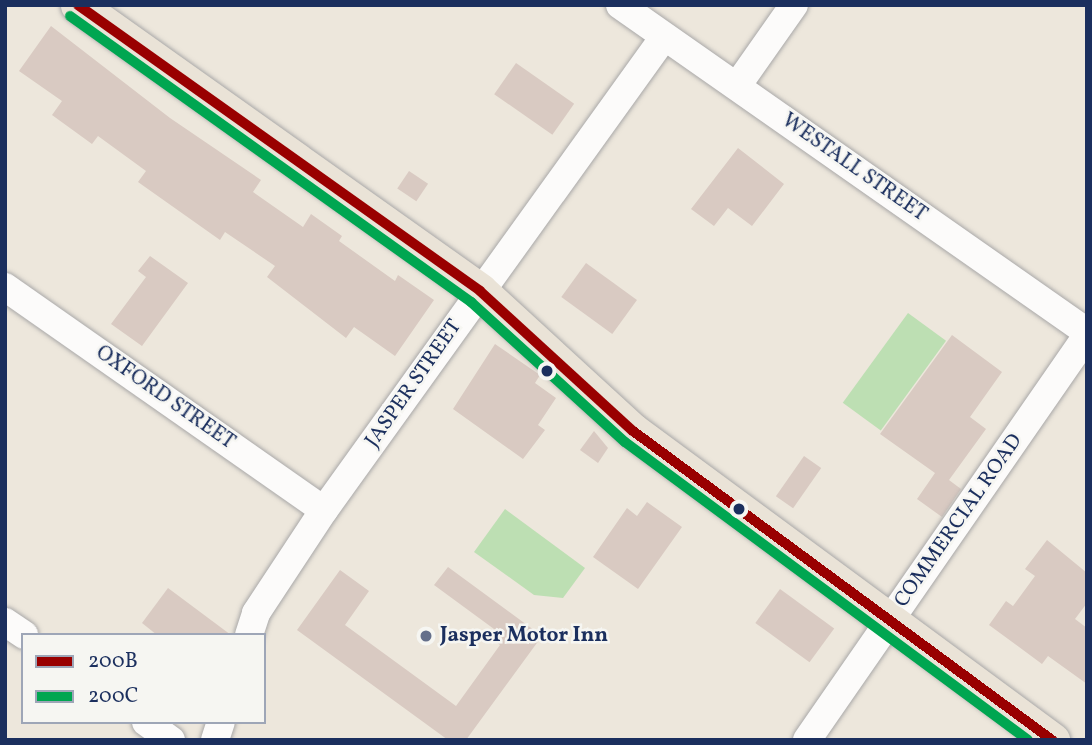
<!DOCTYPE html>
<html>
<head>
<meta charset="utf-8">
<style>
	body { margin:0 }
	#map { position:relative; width:1092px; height:745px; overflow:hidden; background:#ede7dc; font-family:Vollkorn,serif }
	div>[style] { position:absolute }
	.green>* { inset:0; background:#bddfb3; transform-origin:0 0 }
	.building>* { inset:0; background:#d9cac2; transform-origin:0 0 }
	.roads { filter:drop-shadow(0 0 2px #a9a8a8) drop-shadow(0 0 2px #a9a8a8) }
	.minor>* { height:28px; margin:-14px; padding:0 14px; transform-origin:14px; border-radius:14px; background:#fcfbfa }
	.major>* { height:35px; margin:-17.5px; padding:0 17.5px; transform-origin:17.5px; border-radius:17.5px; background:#eae3d7 }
	.bus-1>* { height:10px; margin:-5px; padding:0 5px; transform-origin:5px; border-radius:5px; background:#900 }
	.bus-2>* { height:10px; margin:-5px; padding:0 5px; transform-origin:5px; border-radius:5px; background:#00a651 }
	.dots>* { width:19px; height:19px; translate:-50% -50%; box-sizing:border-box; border:4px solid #f6f6f2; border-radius:50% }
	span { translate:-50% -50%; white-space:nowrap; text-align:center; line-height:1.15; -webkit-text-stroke:5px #f6f6f2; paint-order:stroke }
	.street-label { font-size:21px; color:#1b2f5e }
	.poi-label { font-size:21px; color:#1b2f5e; font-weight:700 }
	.left { translate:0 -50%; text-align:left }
	.frame { position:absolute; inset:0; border:7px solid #1b2f5e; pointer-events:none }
	.legend { position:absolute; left:21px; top:633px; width:245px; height:91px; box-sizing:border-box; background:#f6f6f2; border:2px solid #9ea6b7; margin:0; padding:9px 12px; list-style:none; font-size:21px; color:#1b2f5e }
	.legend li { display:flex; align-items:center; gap:14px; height:35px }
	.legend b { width:35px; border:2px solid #9ea6b7 }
</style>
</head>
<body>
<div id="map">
	<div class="green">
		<i style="left:908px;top:313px;width:47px;height:111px;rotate:36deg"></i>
		<i style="clip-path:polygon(505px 509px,585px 568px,563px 598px,534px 595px,474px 552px)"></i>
	</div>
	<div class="building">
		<i style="clip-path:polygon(51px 26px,170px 118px,261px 180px,253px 192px,303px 227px,311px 214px,342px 236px,339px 241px,395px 281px,398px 275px,434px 300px,395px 356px,354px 327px,346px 338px,267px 277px,275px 266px,225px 232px,220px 240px,138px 182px,146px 171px,98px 136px,92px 144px,52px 115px,62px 101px,19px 71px)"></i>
		<i style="left:516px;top:63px;width:71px;height:38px;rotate:35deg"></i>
		<i style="clip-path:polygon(738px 148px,784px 184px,752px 226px,728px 208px,714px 226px,691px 209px)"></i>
		<i style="left:409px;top:171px;width:23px;height:21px;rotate:34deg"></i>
		<i style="clip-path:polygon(150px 256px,188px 283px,142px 346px,111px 324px,146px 277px,138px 271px)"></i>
		<i style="left:586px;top:263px;width:63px;height:42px;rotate:36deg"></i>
		<i style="clip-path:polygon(952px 335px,1002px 372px,970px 417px,986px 429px,949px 480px,961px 489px,942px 517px,917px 499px,935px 473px,880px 434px)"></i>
		<i style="clip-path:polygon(495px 344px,540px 375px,535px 383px,556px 398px,538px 425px,545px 430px,523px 459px,453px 409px)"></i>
		<i style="clip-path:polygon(594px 431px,608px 448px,598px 463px,580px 450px)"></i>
		<i style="left:804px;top:456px;width:21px;height:49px;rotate:35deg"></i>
		<i style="clip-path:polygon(647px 502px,682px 527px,638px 589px,593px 557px,627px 508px,637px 516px)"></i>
		<i style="clip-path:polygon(1047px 540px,1087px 573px,1087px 603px,1075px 619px,1087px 628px,1087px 684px,1048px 656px,1042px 664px,989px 625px,1006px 601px,1013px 606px,1035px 576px,1025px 569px)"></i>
		<i style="clip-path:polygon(448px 567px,542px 636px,466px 740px,448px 740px,297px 630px,340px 570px,369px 591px,345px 625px,456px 706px,500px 645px,488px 636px,494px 629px,434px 585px)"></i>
		<i style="clip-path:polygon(168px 588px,231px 635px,157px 635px,142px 623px)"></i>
		<i style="left:780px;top:589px;width:67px;height:42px;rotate:36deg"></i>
	</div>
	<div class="roads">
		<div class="minor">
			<i style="left:620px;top:5px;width:570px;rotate:35deg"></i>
			<i style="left:737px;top:86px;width:99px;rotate:-54.9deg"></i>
			<i style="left:5px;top:287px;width:389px;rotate:35deg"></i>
			<i style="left:5px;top:622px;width:23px;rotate:34deg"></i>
			<i style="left:249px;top:635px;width:23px;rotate:-72deg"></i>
			<i style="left:256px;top:613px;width:123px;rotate:-56.6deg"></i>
			<i style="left:324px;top:510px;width:583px;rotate:-54.29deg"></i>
			<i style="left:146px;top:722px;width:31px;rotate:36deg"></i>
			<i style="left:215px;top:740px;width:19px;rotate:-72deg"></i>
			<i style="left:807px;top:740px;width:492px;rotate:-55.3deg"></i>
		</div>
		<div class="major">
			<i style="left:78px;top:5px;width:493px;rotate:35.4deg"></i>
			<i style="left:480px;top:291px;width:207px;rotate:42.5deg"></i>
			<i style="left:633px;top:431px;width:521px;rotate:36.41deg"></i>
		</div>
	</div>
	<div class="bus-1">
		<i style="left:78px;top:5px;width:493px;rotate:35.4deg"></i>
		<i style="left:480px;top:291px;width:207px;rotate:42.5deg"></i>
		<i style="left:633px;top:431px;width:521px;rotate:36.41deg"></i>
	</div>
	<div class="bus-2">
		<i style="left:70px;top:16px;width:493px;rotate:35.5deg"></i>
		<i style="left:471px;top:302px;width:208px;rotate:42.3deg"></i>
		<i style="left:625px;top:442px;width:501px;rotate:36.48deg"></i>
	</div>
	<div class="dots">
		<i style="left:547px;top:371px;background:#1b2f5e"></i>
		<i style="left:739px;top:509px;background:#1b2f5e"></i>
		<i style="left:426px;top:636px;background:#646f8a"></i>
	</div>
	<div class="street-label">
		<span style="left:854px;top:168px;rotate:35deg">WESTALL STREET</span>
		<span style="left:414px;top:384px;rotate:-55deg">JASPER STREET</span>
		<span style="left:165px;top:398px;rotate:35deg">OXFORD STREET</span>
		<span style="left:959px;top:521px;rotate:-55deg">COMMERCIAL ROAD</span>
	</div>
	<div class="poi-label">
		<span class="left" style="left:440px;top:636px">Jasper Motor Inn</span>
	</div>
	<div class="frame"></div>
	<ul class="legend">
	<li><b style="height:9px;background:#900"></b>200B</li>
	<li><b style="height:9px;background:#00a651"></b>200C</li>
	</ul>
</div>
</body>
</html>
